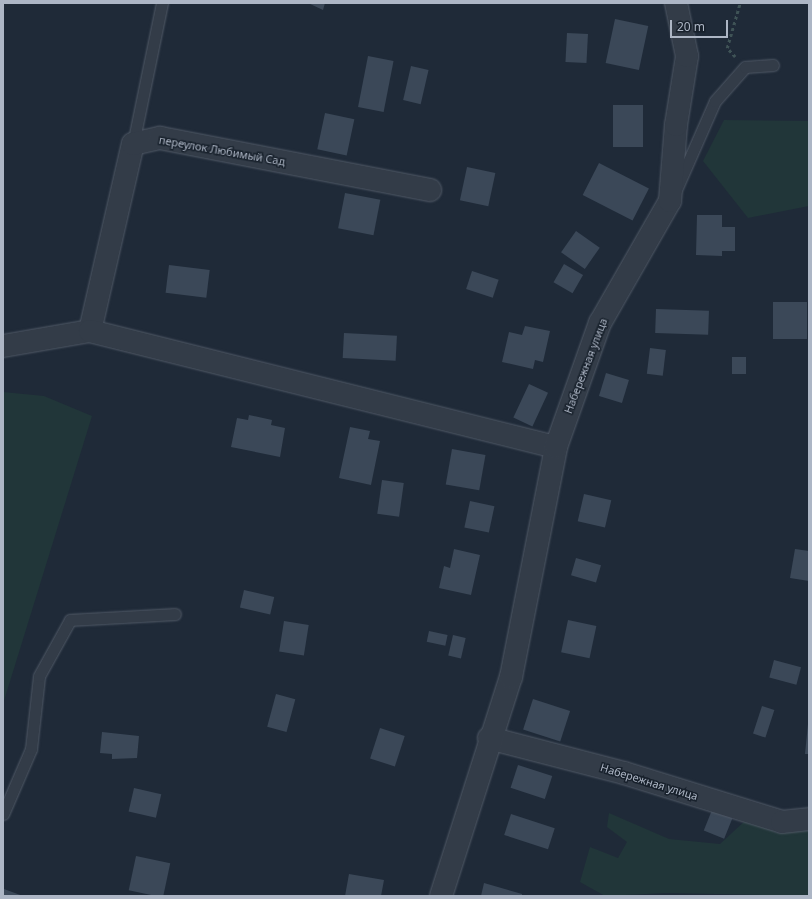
<!DOCTYPE html>
<html>
<head>
<meta charset="utf-8">
<style>
	body { margin:0 }
	#map { position:relative; width:812px; height:899px; overflow:hidden; background:#1f2a38; font-family:"Noto Sans",sans-serif }
	div>[style] { position:absolute }
	.green>* { inset:0; background:#213639 }
	.building>* { inset:0; background:#3b4858; transform-origin:0 0 }
	.path>* { height:2.5px; margin-top:-1.25px; transform-origin:0; background:repeating-linear-gradient(90deg,#3f5356 0 3px,transparent 0 6px) }
	.roads { filter:drop-shadow(0 0 1px #505966) drop-shadow(0 0 1px #505966) }
	.lane>* { height:11px; margin:-5.5px; padding:0 5.5px; transform-origin:5.5px; border-radius:5.5px; background:#333c48 }
	.street>* { height:22px; margin:-11px; padding:0 11px; transform-origin:11px; border-radius:11px; background:#333c48 }
	span { translate:-50% -50%; white-space:nowrap; text-align:center; line-height:1.15; -webkit-text-stroke:3px #18212c; paint-order:stroke }
	.street-label { font-size:11px; color:#adb6c5 }
	.frame { position:absolute; inset:0; border:4px solid #adb6c5; pointer-events:none }
	.scale { position:absolute; left:670px; top:20px; width:58px; height:18px; box-sizing:border-box; border:2px solid #adb6c5; border-top:0; padding-left:5px; font-size:12px; line-height:14px; white-space:nowrap; color:#adb6c5; -webkit-text-stroke:3px #18212c; paint-order:stroke }
</style>
</head>
<body>
<div id="map">
	<div class="green">
		<i style="clip-path:polygon(724px 120px,809px 121px,809px 206px,748px 218px,703px 161px)"></i>
		<i style="clip-path:polygon(3px 392px,44px 396px,92px 416px,3px 704px)"></i>
		<i style="clip-path:polygon(609px 813px,669px 839px,720px 844px,748px 818px,777px 833px,809px 826px,809px 896px,667px 893px,605px 896px,580px 882px,590px 847px,618px 858px,627px 842px,607px 827px)"></i>
	</div>
	<div class="building">
		<i style="clip-path:polygon(308px 3px,325px 3px,323px 10px)"></i>
		<i style="left:615px;top:19px;width:34px;height:45px;rotate:12deg"></i>
		<i style="left:567px;top:33px;width:21px;height:29px;rotate:3deg"></i>
		<i style="left:368px;top:56px;width:26px;height:52px;rotate:11deg"></i>
		<i style="left:411px;top:66px;width:18px;height:35px;rotate:13deg"></i>
		<i style="left:613px;top:105px;width:30px;height:42px"></i>
		<i style="left:325px;top:113px;width:30px;height:37px;rotate:12deg"></i>
		<i style="left:599px;top:163px;width:56px;height:36px;rotate:27deg"></i>
		<i style="left:467px;top:167px;width:29px;height:34px;rotate:12deg"></i>
		<i style="left:345px;top:193px;width:36px;height:36px;rotate:11deg"></i>
		<i style="clip-path:polygon(697px 215px,722px 215px,722px 227px,735px 227px,735px 251px,722px 251px,722px 256px,696px 255px)"></i>
		<i style="left:576px;top:231px;width:29px;height:26px;rotate:35deg"></i>
		<i style="left:564px;top:264px;width:22px;height:21px;rotate:30deg"></i>
		<i style="left:169px;top:265px;width:41px;height:28px;rotate:7deg"></i>
		<i style="left:472px;top:271px;width:28px;height:19px;rotate:18deg"></i>
		<i style="left:773px;top:302px;width:34px;height:37px"></i>
		<i style="left:656px;top:309px;width:53px;height:24px;rotate:2deg"></i>
		<i style="clip-path:polygon(525px 326px,550px 331px,543px 362px,535px 360px,533px 369px,502px 362px,509px 332px,522px 335px)"></i>
		<i style="left:344px;top:333px;width:53px;height:25px;rotate:3deg"></i>
		<i style="left:650px;top:348px;width:16px;height:26px;rotate:7deg"></i>
		<i style="left:732px;top:357px;width:14px;height:17px"></i>
		<i style="left:606px;top:373px;width:24px;height:24px;rotate:17deg"></i>
		<i style="left:529px;top:384px;width:21px;height:37px;rotate:25deg"></i>
		<i style="clip-path:polygon(249px 415px,272px 420px,271px 425px,285px 428px,280px 457px,231px 447px,237px 418px,248px 420px)"></i>
		<i style="clip-path:polygon(350px 427px,370px 431px,368px 439px,380px 441px,371px 485px,339px 478px)"></i>
		<i style="left:452px;top:449px;width:34px;height:36px;rotate:10deg"></i>
		<i style="left:382px;top:480px;width:22px;height:34px;rotate:8deg"></i>
		<i style="left:584px;top:494px;width:28px;height:28px;rotate:13deg"></i>
		<i style="left:470px;top:501px;width:25px;height:27px;rotate:12deg"></i>
		<i style="clip-path:polygon(454px 549px,480px 555px,471px 595px,439px 588px,444px 566px,450px 568px)"></i>
		<i style="clip-path:polygon(795px 549px,809px 551px,809px 581px,790px 578px)"></i>
		<i style="left:576px;top:558px;width:26px;height:18px;rotate:16deg"></i>
		<i style="left:244px;top:590px;width:31px;height:18px;rotate:13deg"></i>
		<i style="left:568px;top:620px;width:29px;height:33px;rotate:12deg"></i>
		<i style="left:284px;top:621px;width:25px;height:31px;rotate:9deg"></i>
		<i style="left:429px;top:631px;width:19px;height:11px;rotate:12deg"></i>
		<i style="left:453px;top:635px;width:13px;height:21px;rotate:13deg"></i>
		<i style="left:774px;top:660px;width:28px;height:18px;rotate:15deg"></i>
		<i style="left:276px;top:694px;width:20px;height:34px;rotate:15deg"></i>
		<i style="left:533px;top:699px;width:39px;height:32px;rotate:18deg"></i>
		<i style="left:762px;top:706px;width:13px;height:29px;rotate:18deg"></i>
		<i style="clip-path:polygon(808px 724px,809px 724px,809px 754px,805px 754px)"></i>
		<i style="left:380px;top:728px;width:26px;height:32px;rotate:18deg"></i>
		<i style="clip-path:polygon(102px 732px,139px 736px,137px 758px,112px 759px,112px 754px,100px 753px)"></i>
		<i style="left:518px;top:765px;width:36px;height:24px;rotate:18deg"></i>
		<i style="left:134px;top:788px;width:28px;height:24px;rotate:13deg"></i>
		<i style="left:712px;top:810px;width:22px;height:22px;rotate:22deg"></i>
		<i style="left:511px;top:814px;width:46px;height:22px;rotate:18deg"></i>
		<i style="left:136px;top:856px;width:35px;height:35px;rotate:12deg"></i>
		<i style="clip-path:polygon(349px 874px,384px 880px,381px 896px,345px 896px)"></i>
		<i style="clip-path:polygon(484px 883px,522px 894px,522px 896px,481px 896px)"></i>
		<i style="clip-path:polygon(4px 889px,23px 896px,3px 896px)"></i>
	</div>
	<div class="path">
		<i style="left:735px;top:57px;width:12px;rotate:-132deg"></i>
		<i style="left:727px;top:48px;width:47px;rotate:-73.9deg"></i>
	</div>
	<div class="roads">
		<div class="lane">
			<i style="left:133px;top:144px;width:144px;rotate:-78.4deg"></i>
			<i style="left:675px;top:192px;width:99px;rotate:-66.3deg"></i>
			<i style="left:715px;top:101px;width:45px;rotate:-48.6deg"></i>
			<i style="left:745px;top:67px;width:28px;rotate:-4deg"></i>
			<i style="left:3px;top:814px;width:71px;rotate:-66.7deg"></i>
			<i style="left:31px;top:749px;width:73px;rotate:-83.7deg"></i>
			<i style="left:39px;top:676px;width:64px;rotate:-61deg"></i>
			<i style="left:70px;top:620px;width:105px;rotate:-3.3deg"></i>
		</div>
		<div class="street">
			<i style="left:90px;top:331px;width:192px;rotate:-77.1deg"></i>
			<i style="left:133px;top:144px;width:28px;rotate:-13deg"></i>
			<i style="left:160px;top:138px;width:275px;rotate:10.9deg"></i>
			<i style="left:3px;top:346px;width:88px;rotate:-9.8deg"></i>
			<i style="left:90px;top:331px;width:480px;rotate:14deg"></i>
			<i style="left:489px;top:738px;width:139px;rotate:14.5deg"></i>
			<i style="left:624px;top:773px;width:165px;rotate:17.2deg"></i>
			<i style="left:782px;top:822px;width:27px;rotate:-6deg"></i>
			<i style="left:441px;top:896px;width:230px;rotate:-72.3deg"></i>
			<i style="left:511px;top:677px;width:234px;rotate:-78.9deg"></i>
			<i style="left:556px;top:447px;width:132px;rotate:-70.5deg"></i>
			<i style="left:600px;top:323px;width:141px;rotate:-60.2deg"></i>
			<i style="left:670px;top:201px;width:76px;rotate:-85.5deg"></i>
			<i style="left:676px;top:125px;width:70px;rotate:-80.9deg"></i>
			<i style="left:687px;top:56px;width:54px;rotate:-101.7deg"></i>
		</div>
	</div>
	<div class="street-label">
		<span style="left:222px;top:151px;rotate:10deg">переулок Любимый Сад</span>
		<span style="left:586px;top:366px;rotate:-69deg">Набережная улица</span>
		<span style="left:649px;top:782px;rotate:17deg">Набережная улица</span>
	</div>
	<div class="frame"></div>
	<div class="scale">20 m</div>
</div>
</body>
</html>
